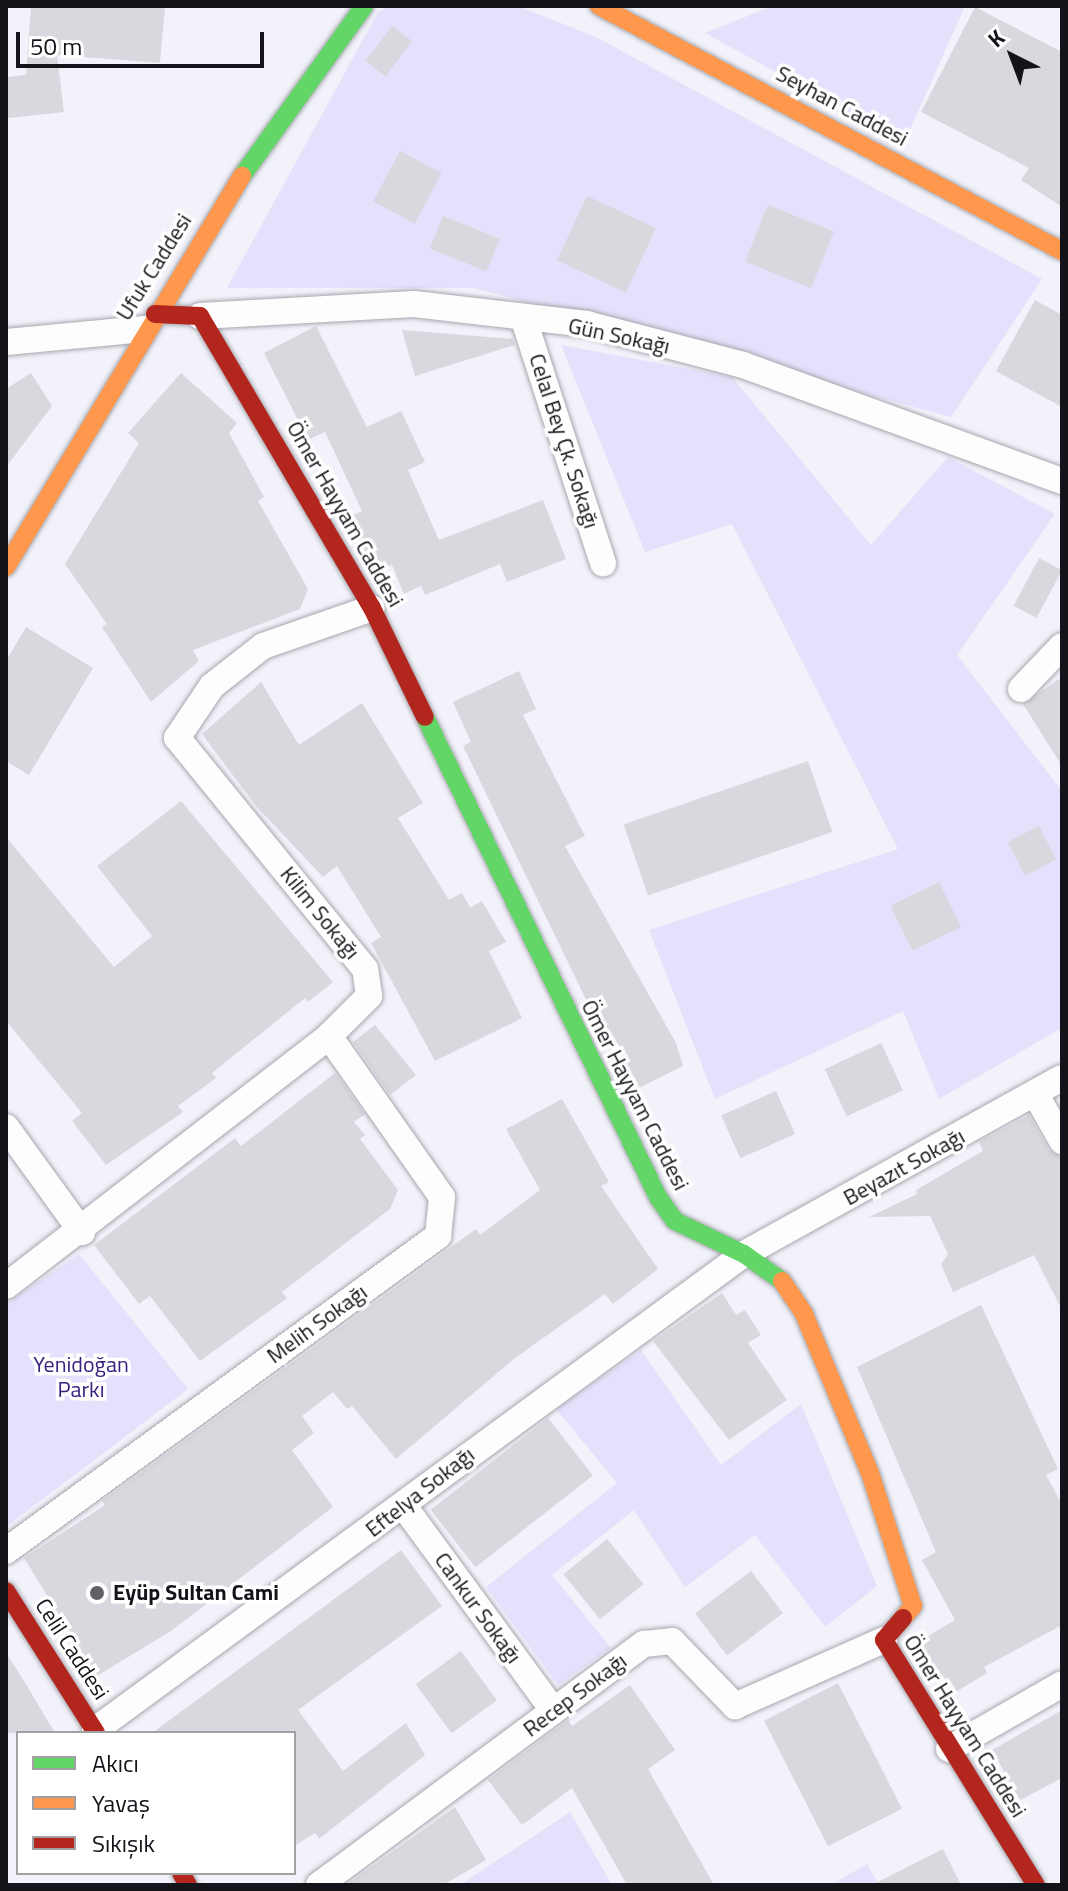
<!DOCTYPE html>
<html>
<head>
<meta charset="utf-8">
<style>
	body { margin:0 }
	#map { position:relative; width:1068px; height:1891px; overflow:hidden; background:#f2f2fa; font-family:"Titillium Web",sans-serif }
	div>[style] { position:absolute }
	.green>* { inset:0; background:#e3e1fb }
	.building>* { inset:0; background:#d8d8df; transform-origin:0 0 }
	.roads { filter:drop-shadow(0 0 2px #a7a7ae) drop-shadow(0 0 2px #a7a7ae) }
	.street>* { height:26px; margin:-13px; padding:0 13px; transform-origin:13px; border-radius:13px; background:#fdfdfe }
	.fast>* { height:18px; margin:-9px; padding:0 9px; transform-origin:9px; border-radius:9px; background:#63d668 }
	.slow>* { height:18px; margin:-9px; padding:0 9px; transform-origin:9px; border-radius:9px; background:#ff974d }
	.jam>* { height:18px; margin:-9px; padding:0 9px; transform-origin:9px; border-radius:9px; background:#b3261e }
	.dots>* { width:22px; height:22px; translate:-50% -50%; box-sizing:border-box; border:4px solid #fff; border-radius:50% }
	span { translate:-50% -50%; white-space:nowrap; text-align:center; line-height:1.15; -webkit-text-stroke:7px #fff; paint-order:stroke }
	.street-label { font-size:22px; color:#131319 }
	.park-label { font-size:22px; color:#3a217f }
	.poi-label { font-size:22px; color:#131319; font-weight:700 }
	.left { translate:0 -50%; text-align:left }
	.frame { position:absolute; inset:0; border:8px solid #131319; pointer-events:none }
	.legend { position:absolute; left:16px; top:1731px; width:280px; height:144px; box-sizing:border-box; background:#fff; border:2px solid #a1a1a3; margin:0; padding:10px 14px; list-style:none; font-size:24px; color:#131319 }
	.legend li { display:flex; align-items:center; gap:16px; height:40px }
	.legend b { width:40px; border:2px solid #a1a1a3 }
	.north { position:absolute; left:972px; top:16px; width:80px; height:80px; -webkit-text-stroke:6px #fff; paint-order:stroke; rotate:318deg; font-size:22px; font-weight:700; line-height:32px; text-align:center; color:#131319 }
	.north::after { content:''; display:block; margin:auto; width:28px; height:36px; background:#131319; clip-path:polygon(50% 0,100% 100%,50% 72%,0 100%) }
	.scale { position:absolute; left:16px; top:32px; width:248px; height:36px; box-sizing:border-box; border:4px solid #131319; border-top:0; padding-left:10px; font-size:24px; line-height:28px; white-space:nowrap; color:#131319; -webkit-text-stroke:6px #fff; paint-order:stroke }
</style>
</head>
<body>
<div id="map">
	<div class="green">
		<i style="clip-path:polygon(390px 6px,518px 6px,596px 37px,1042px 279px,951px 417px,474px 288px,227px 288px,378px 12px)"></i>
		<i style="clip-path:polygon(773px 6px,965px 6px,904px 143px,705px 33px)"></i>
		<i style="clip-path:polygon(561px 345px,732px 377px,871px 545px,948px 457px,1055px 514px,957px 655px,1062px 791px,1062px 1028px,939px 1099px,903px 1011px,715px 1099px,649px 930px,898px 849px,732px 524px,645px 552px)"></i>
		<i style="clip-path:polygon(79px 1254px,188px 1389px,6px 1527px,6px 1304px)"></i>
		<i style="clip-path:polygon(641px 1350px,721px 1465px,801px 1404px,877px 1586px,825px 1627px,755px 1535px,685px 1587px,634px 1510px,552px 1575px,611px 1648px,558px 1685px,486px 1587px,617px 1483px,556px 1409px)"></i>
		<i style="clip-path:polygon(570px 1812px,612px 1885px,460px 1885px)"></i>
		<i style="clip-path:polygon(867px 1864px,879px 1885px,831px 1885px)"></i>
	</div>
	<div class="building">
		<i style="clip-path:polygon(31px 6px,165px 6px,160px 63px,57px 55px,64px 112px,8px 118px,6px 77px,26px 75px)"></i>
		<i style="clip-path:polygon(975px 7px,1062px 52px,1062px 207px,1021px 180px,1029px 168px,921px 112px)"></i>
		<i style="left:392px;top:26px;width:25px;height:44px;rotate:37deg"></i>
		<i style="left:400px;top:151px;width:47px;height:57px;rotate:28deg"></i>
		<i style="left:587px;top:196px;width:76px;height:71px;rotate:25deg"></i>
		<i style="left:768px;top:205px;width:71px;height:61px;rotate:22deg"></i>
		<i style="left:443px;top:216px;width:61px;height:35px;rotate:22deg"></i>
		<i style="clip-path:polygon(1035px 300px,1062px 315px,1062px 407px,996px 371px)"></i>
		<i style="clip-path:polygon(316px 326px,367px 427px,401px 411px,425px 462px,408px 470px,439px 540px,543px 500px,566px 559px,507px 582px,500px 564px,425px 595px,421px 586px,404px 594px,392px 565px,376px 572px,347px 518px,362px 511px,325px 432px,308px 440px,264px 353px)"></i>
		<i style="clip-path:polygon(402px 330px,513px 339px,515px 345px,415px 376px)"></i>
		<i style="clip-path:polygon(31px 373px,52px 406px,6px 467px,6px 389px)"></i>
		<i style="clip-path:polygon(181px 373px,237px 423px,229px 433px,264px 497px,258px 501px,308px 589px,300px 609px,193px 650px,199px 661px,151px 702px,102px 627px,107px 624px,65px 564px,139px 443px,128px 433px)"></i>
		<i style="left:1039px;top:558px;width:26px;height:54px;rotate:28deg"></i>
		<i style="clip-path:polygon(26px 627px,93px 668px,29px 775px,6px 761px,6px 661px)"></i>
		<i style="clip-path:polygon(519px 671px,536px 709px,523px 715px,585px 836px,565px 846px,676px 1043px,683px 1066px,637px 1089px,615px 1046px,610px 1049px,463px 746px,471px 742px,453px 702px)"></i>
		<i style="clip-path:polygon(1062px 677px,1062px 766px,1023px 704px)"></i>
		<i style="clip-path:polygon(261px 682px,299px 745px,362px 703px,423px 803px,398px 818px,449px 900px,462px 893px,470px 908px,482px 901px,506px 942px,489px 951px,522px 1018px,435px 1061px,371px 943px,381px 937px,337px 866px,323px 877px,256px 806px,202px 734px)"></i>
		<i style="left:808px;top:761px;width:75px;height:195px;rotate:71deg"></i>
		<i style="clip-path:polygon(181px 801px,333px 982px,308px 1002px,305px 998px,212px 1073px,216px 1078px,178px 1106px,183px 1112px,106px 1165px,72px 1121px,82px 1113px,6px 1021px,6px 837px,114px 967px,152px 936px,97px 866px)"></i>
		<i style="left:1039px;top:826px;width:38px;height:35px;rotate:63deg"></i>
		<i style="left:939px;top:882px;width:50px;height:54px;rotate:64deg"></i>
		<i style="clip-path:polygon(375px 1025px,416px 1075px,390px 1095px,353px 1042px)"></i>
		<i style="left:881px;top:1043px;width:52px;height:62px;rotate:65deg"></i>
		<i style="clip-path:polygon(335px 1073px,365px 1114px,354px 1122px,365px 1135px,360px 1139px,398px 1190px,390px 1209px,282px 1292px,287px 1298px,200px 1361px,150px 1296px,139px 1304px,94px 1245px,235px 1138px,241px 1146px)"></i>
		<i style="left:776px;top:1091px;width:47px;height:60px;rotate:66deg"></i>
		<i style="clip-path:polygon(562px 1099px,609px 1182px,601px 1186px,658px 1269px,613px 1304px,605px 1294px,515px 1358px,396px 1459px,352px 1406px,347px 1409px,333px 1392px,302px 1416px,314px 1433px,292px 1450px,333px 1507px,171px 1631px,97px 1676px,24px 1558px,105px 1505px,102px 1501px,476px 1229px,480px 1235px,540px 1190px,506px 1129px)"></i>
		<i style="clip-path:polygon(1029px 1115px,1049px 1150px,1062px 1157px,1062px 1310px,1034px 1255px,953px 1292px,941px 1264px,948px 1254px,930px 1216px,869px 1217px,917px 1194px,916px 1190px,983px 1151px,979px 1142px)"></i>
		<i style="clip-path:polygon(722px 1293px,736px 1315px,745px 1310px,761px 1335px,748px 1343px,787px 1400px,729px 1440px,653px 1341px)"></i>
		<i style="clip-path:polygon(981px 1305px,1058px 1469px,1046px 1475px,1062px 1504px,1062px 1625px,984px 1667px,987px 1673px,946px 1698px,913px 1645px,955px 1620px,922px 1560px,936px 1552px,857px 1367px)"></i>
		<i style="left:548px;top:1418px;width:73px;height:149px;rotate:52deg"></i>
		<i style="left:607px;top:1539px;width:58px;height:56px;rotate:51deg"></i>
		<i style="clip-path:polygon(401px 1550px,442px 1606px,298px 1710px,343px 1771px,406px 1723px,425px 1755px,319px 1839px,315px 1833px,294px 1846px,294px 1733px,152px 1733px)"></i>
		<i style="left:751px;top:1571px;width:53px;height:70px;rotate:53deg"></i>
		<i style="left:461px;top:1651px;width:61px;height:56px;rotate:54deg"></i>
		<i style="clip-path:polygon(6px 1653px,24px 1681px,55px 1733px,6px 1733px)"></i>
		<i style="left:838px;top:1683px;width:141px;height:83px;rotate:63deg"></i>
		<i style="clip-path:polygon(630px 1685px,675px 1750px,648px 1769px,714px 1885px,627px 1885px,572px 1788px,522px 1825px,488px 1780px,568px 1720px,572px 1726px)"></i>
		<i style="clip-path:polygon(1062px 1710px,1062px 1778px,1020px 1800px,992px 1750px)"></i>
		<i style="clip-path:polygon(455px 1807px,486px 1860px,443px 1885px,346px 1885px)"></i>
		<i style="clip-path:polygon(943px 1849px,961px 1885px,872px 1885px)"></i>
	</div>
	<div class="roads">
		<div class="street">
			<i style="left:200px;top:316px;width:214px;rotate:-3.2deg"></i>
			<i style="left:414px;top:304px;width:174px;rotate:6.6deg"></i>
			<i style="left:587px;top:324px;width:161px;rotate:14.7deg"></i>
			<i style="left:743px;top:365px;width:339px;rotate:20deg"></i>
			<i style="left:524px;top:320px;width:256px;rotate:72deg"></i>
			<i style="left:6px;top:342px;width:139px;rotate:-5.4deg"></i>
			<i style="left:1021px;top:689px;width:59px;rotate:-46.4deg"></i>
			<i style="left:1036px;top:1095px;width:53px;rotate:60.5deg"></i>
			<i style="left:6px;top:1127px;width:130px;rotate:54.1deg"></i>
			<i style="left:6px;top:1286px;width:408px;rotate:-37.7deg"></i>
			<i style="left:329px;top:1036px;width:57px;rotate:-45deg"></i>
			<i style="left:369px;top:996px;width:27px;rotate:-98deg"></i>
			<i style="left:365px;top:969px;width:298px;rotate:-129.1deg"></i>
			<i style="left:177px;top:738px;width:63px;rotate:-56.1deg"></i>
			<i style="left:212px;top:686px;width:65px;rotate:-38.1deg"></i>
			<i style="left:263px;top:646px;width:115px;rotate:-19.2deg"></i>
			<i style="left:403px;top:1505px;width:255px;rotate:53.8deg"></i>
			<i style="left:6px;top:1551px;width:535px;rotate:-36.1deg"></i>
			<i style="left:438px;top:1236px;width:39px;rotate:-84deg"></i>
			<i style="left:442px;top:1197px;width:197px;rotate:-125.1deg"></i>
			<i style="left:95px;top:1730px;width:805px;rotate:-36.26deg"></i>
			<i style="left:744px;top:1254px;width:363px;rotate:-29deg"></i>
			<i style="left:949px;top:1749px;width:130px;rotate:-29.9deg"></i>
			<i style="left:319px;top:1885px;width:405px;rotate:-36.6deg"></i>
			<i style="left:644px;top:1644px;width:28px;rotate:-6deg"></i>
			<i style="left:672px;top:1641px;width:91px;rotate:45.9deg"></i>
			<i style="left:735px;top:1706px;width:163px;rotate:-23.9deg"></i>
		</div>
		<div class="fast">
			<i style="left:242px;top:176px;width:209px;rotate:-54.3deg"></i>
			<i style="left:425px;top:717px;width:534px;rotate:64.11deg"></i>
			<i style="left:658px;top:1197px;width:29px;rotate:55deg"></i>
			<i style="left:675px;top:1221px;width:76px;rotate:25.6deg"></i>
			<i style="left:744px;top:1254px;width:47px;rotate:35.4deg"></i>
		</div>
		<div class="slow">
			<i style="left:599px;top:6px;width:524px;rotate:27.89deg"></i>
			<i style="left:6px;top:567px;width:457px;rotate:-58.9deg"></i>
			<i style="left:782px;top:1281px;width:40px;rotate:56deg"></i>
			<i style="left:804px;top:1314px;width:172px;rotate:67.5deg"></i>
			<i style="left:870px;top:1473px;width:140px;rotate:72.1deg"></i>
			<i style="left:913px;top:1606px;width:16px;rotate:130deg"></i>
		</div>
		<div class="jam">
			<i style="left:155px;top:314px;width:45px;rotate:2.5deg"></i>
			<i style="left:200px;top:316px;width:339px;rotate:59.5deg"></i>
			<i style="left:372px;top:608px;width:121px;rotate:64.1deg"></i>
			<i style="left:6px;top:1591px;width:168px;rotate:57.6deg"></i>
			<i style="left:903px;top:1618px;width:29px;rotate:131deg"></i>
			<i style="left:884px;top:1640px;width:288px;rotate:58.2deg"></i>
			<i style="left:181px;top:1873px;width:14px;rotate:60deg"></i>
		</div>
	</div>
	<div class="dots">
		<i style="left:97px;top:1593px;background:#616168"></i>
	</div>
	<div class="street-label">
		<span style="left:842px;top:106px;rotate:28deg">Seyhan Caddesi</span>
		<span style="left:154px;top:267px;rotate:-58deg">Ufuk Caddesi</span>
		<span style="left:619px;top:336px;rotate:12deg">Gün Sokağı</span>
		<span style="left:564px;top:441px;rotate:72deg">Celal Bey Çk. Sokağı</span>
		<span style="left:345px;top:514px;rotate:60deg">Ömer Hayyam Caddesi</span>
		<span style="left:320px;top:913px;rotate:51deg">Kilim Sokağı</span>
		<span style="left:635px;top:1095px;rotate:63deg">Ömer Hayyam Caddesi</span>
		<span style="left:904px;top:1167px;rotate:-29deg">Beyazıt Sokağı</span>
		<span style="left:317px;top:1324px;rotate:-36deg">Melih Sokağı</span>
		<span style="left:420px;top:1492px;rotate:-38deg">Eftelya Sokağı</span>
		<span style="left:478px;top:1608px;rotate:54deg">Cankur Sokağı</span>
		<span style="left:72px;top:1649px;rotate:57deg">Celil Caddesi</span>
		<span style="left:575px;top:1695px;rotate:-37deg">Recep Sokağı</span>
		<span style="left:965px;top:1726px;rotate:58deg">Ömer Hayyam Caddesi</span>
	</div>
	<div class="park-label">
		<span style="left:81px;top:1377px">Yenidoğan<br>Parkı</span>
	</div>
	<div class="poi-label">
		<span class="left" style="left:113px;top:1593px">Eyüp Sultan Cami</span>
	</div>
	<div class="frame"></div>
	<ul class="legend">
	<li><b style="height:10px;background:#63d668"></b>Akıcı</li>
	<li><b style="height:10px;background:#ff974d"></b>Yavaş</li>
	<li><b style="height:10px;background:#b3261e"></b>Sıkışık</li>
	</ul>
	<div class="north">K</div>
	<div class="scale">50 m</div>
</div>
</body>
</html>
